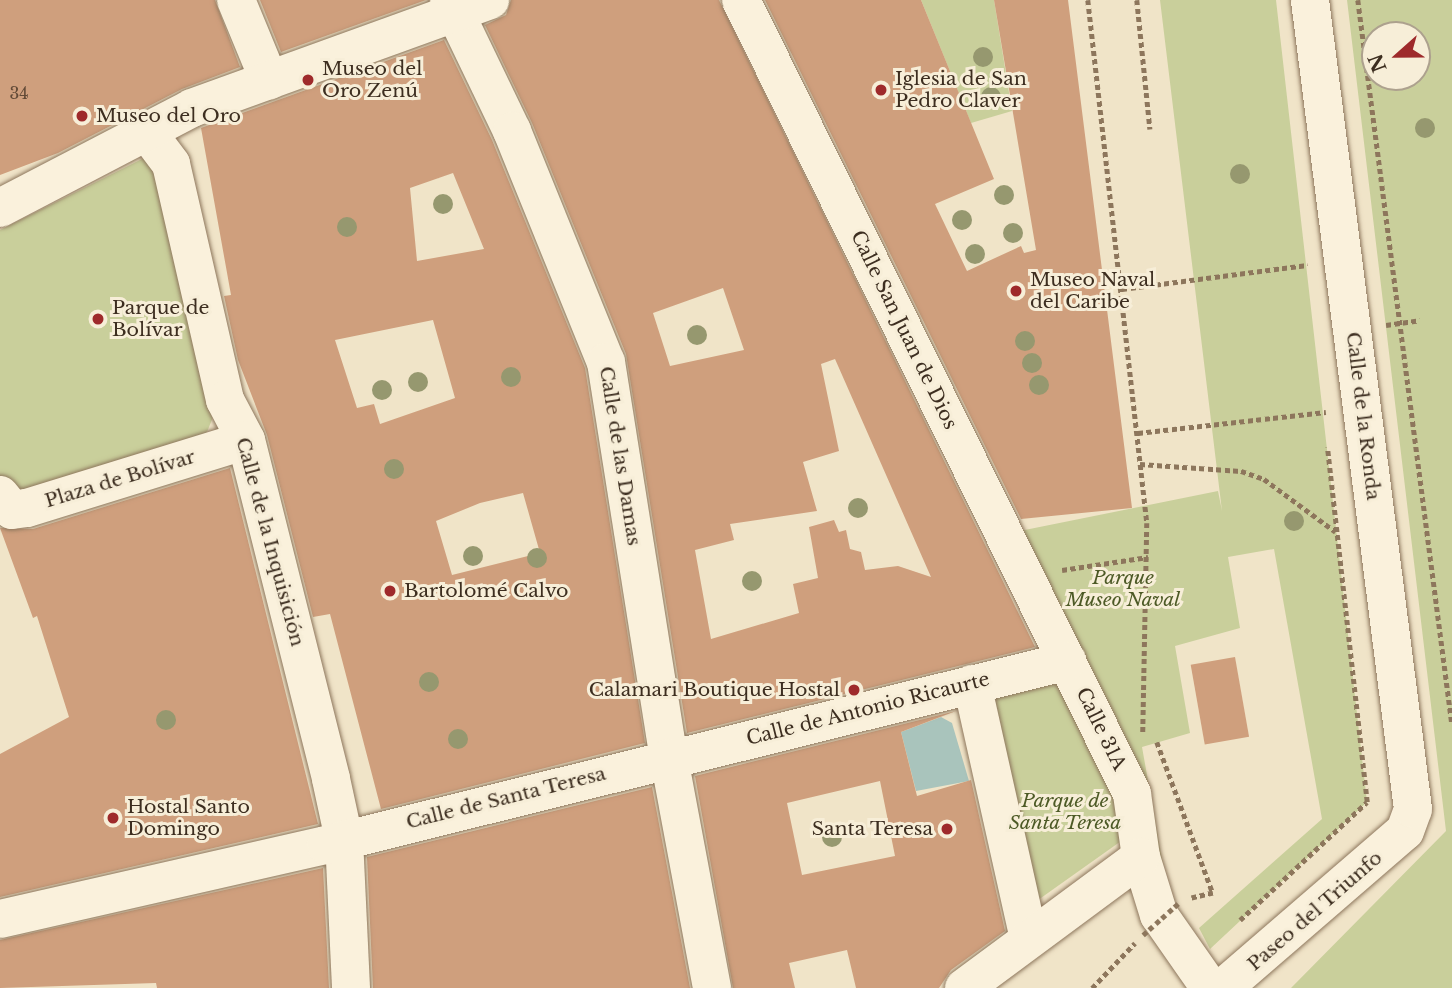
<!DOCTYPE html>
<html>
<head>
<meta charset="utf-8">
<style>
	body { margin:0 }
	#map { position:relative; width:1452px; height:988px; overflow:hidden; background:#f0e4c8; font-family:"Libre Baskerville",serif }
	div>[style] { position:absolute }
	.green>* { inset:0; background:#c9cf9b }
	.water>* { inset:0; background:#a9c4bc }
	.building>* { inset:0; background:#cf9f7d; transform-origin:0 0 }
	.path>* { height:4.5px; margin-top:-2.25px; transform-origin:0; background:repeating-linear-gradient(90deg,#8d765c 0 5px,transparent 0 8.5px) }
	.roads { filter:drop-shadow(0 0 2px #8d765c) drop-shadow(0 0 2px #8d765c) }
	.minor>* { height:38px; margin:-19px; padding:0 19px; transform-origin:19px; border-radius:19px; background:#faf1dc }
	.path-bridge>* { height:4.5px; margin-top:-2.25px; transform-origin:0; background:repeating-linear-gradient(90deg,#8d765c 0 5px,transparent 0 8.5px) }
	.trees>* { width:20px; height:20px; margin:-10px; border-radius:50%; background:#96986f }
	.dots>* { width:19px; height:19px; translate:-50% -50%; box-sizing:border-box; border:4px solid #f7eed8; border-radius:50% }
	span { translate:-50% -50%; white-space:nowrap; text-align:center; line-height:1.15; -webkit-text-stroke:6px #f7eed8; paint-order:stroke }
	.number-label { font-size:16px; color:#624a37 }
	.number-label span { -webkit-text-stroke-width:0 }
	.poi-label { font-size:19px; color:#3d2e20 }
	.left { translate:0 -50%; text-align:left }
	.right { translate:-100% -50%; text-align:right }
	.street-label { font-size:19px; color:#3d2e20 }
	.park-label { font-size:19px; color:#4d5a26; font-style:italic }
	.north { position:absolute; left:1361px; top:21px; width:70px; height:70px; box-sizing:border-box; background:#f7eed8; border:2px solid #ada18e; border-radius:50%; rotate:249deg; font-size:19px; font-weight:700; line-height:28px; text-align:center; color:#3d2e20 }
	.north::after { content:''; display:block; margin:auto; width:24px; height:32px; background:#9e2a2b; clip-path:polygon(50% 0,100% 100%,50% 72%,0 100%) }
</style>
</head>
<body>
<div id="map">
	<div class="green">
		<i style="clip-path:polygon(921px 0,994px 0,1012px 111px,971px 123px)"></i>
		<i style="clip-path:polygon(1160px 0,1276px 0,1367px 802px,1210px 949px,1199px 928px,1322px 819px,1274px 549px,1228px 557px,1240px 628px,1175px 646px,1190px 733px,1142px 747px,1166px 881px,1010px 533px,1218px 491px,1222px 511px)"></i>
		<i style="clip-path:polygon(evenodd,1347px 0,1452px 0,1452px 988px,1291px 988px,1446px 831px,1347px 0,1375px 35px,1417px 35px,1417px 77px,1375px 77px,1375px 35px)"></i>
		<i style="clip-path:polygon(158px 151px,217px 407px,201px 447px,9px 499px,0 482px,0 230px)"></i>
		<i style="clip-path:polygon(1058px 669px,1120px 799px,1124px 839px,1031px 905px,978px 695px)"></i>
	</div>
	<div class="water">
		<i style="clip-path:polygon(941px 717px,952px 723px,969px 781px,916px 791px,901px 732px)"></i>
	</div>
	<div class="building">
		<i style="clip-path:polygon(0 0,215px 0,240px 67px,182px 89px,58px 153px,0 175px)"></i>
		<i style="clip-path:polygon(260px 0,426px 0,281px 52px)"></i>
		<i style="clip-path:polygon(evenodd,511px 0,719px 0,1035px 647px,687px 733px,626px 354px,532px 123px,485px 25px,506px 15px,511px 0,723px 288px,744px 350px,670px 366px,653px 313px,723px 288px,511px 0,835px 359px,931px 577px,898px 566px,865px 570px,861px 552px,850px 549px,846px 530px,839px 532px,834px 520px,809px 527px,818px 578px,793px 584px,799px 613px,711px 639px,695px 550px,734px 540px,730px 524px,817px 511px,803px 462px,839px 451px,821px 364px,835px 359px)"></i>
		<i style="clip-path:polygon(765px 0,921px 0,994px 179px,935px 204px,967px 271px,1021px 246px,1024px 253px,1036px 250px,994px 0,1068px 0,1132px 508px,1021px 519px)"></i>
		<i style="clip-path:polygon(evenodd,444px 40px,492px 140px,585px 368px,645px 743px,381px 809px,330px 614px,313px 617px,267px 435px,238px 360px,224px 296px,231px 295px,201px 128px,444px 40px,453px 173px,484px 249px,417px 261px,410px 188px,453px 173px,444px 40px,433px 320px,455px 398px,380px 424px,374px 404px,357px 408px,335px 340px,433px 320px,444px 40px,523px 493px,540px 553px,452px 575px,436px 521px,480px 503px,523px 493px)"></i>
		<i style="clip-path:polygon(230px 468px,318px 824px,0 897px,0 754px,69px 717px,37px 616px,33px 618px,0 528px,33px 529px)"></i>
		<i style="left:1235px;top:657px;width:81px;height:45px;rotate:80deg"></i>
		<i style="clip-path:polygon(evenodd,956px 711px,901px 732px,917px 796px,971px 780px,1005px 931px,951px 970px,939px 988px,856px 988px,847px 950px,789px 963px,795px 988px,733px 988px,695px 776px,956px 711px,880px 781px,895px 856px,802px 875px,787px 803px,880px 781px)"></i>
		<i style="clip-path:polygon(652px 787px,690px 988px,373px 988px,367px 857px)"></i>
		<i style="clip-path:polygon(323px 868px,329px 988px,157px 988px,156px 983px,0 988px,0 940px)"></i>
	</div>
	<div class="path">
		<i style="left:1088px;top:0;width:526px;rotate:83.56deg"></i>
		<i style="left:1147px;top:523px;width:211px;rotate:91.1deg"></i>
		<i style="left:1137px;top:0;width:130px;rotate:84.2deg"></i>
		<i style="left:1358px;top:0;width:730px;rotate:82.6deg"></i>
		<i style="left:1122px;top:289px;width:187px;rotate:-7.4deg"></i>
		<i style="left:1386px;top:325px;width:34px;rotate:-8deg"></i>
		<i style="left:1138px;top:433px;width:189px;rotate:-6.4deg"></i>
		<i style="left:1140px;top:464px;width:101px;rotate:4deg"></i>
		<i style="left:1241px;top:471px;width:24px;rotate:19deg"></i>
		<i style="left:1264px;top:479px;width:89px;rotate:36.4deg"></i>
		<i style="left:1062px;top:570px;width:87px;rotate:-8.6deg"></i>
		<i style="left:1157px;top:742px;width:161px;rotate:69.7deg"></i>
		<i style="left:1213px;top:893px;width:22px;rotate:167deg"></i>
		<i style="left:1240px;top:920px;width:173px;rotate:-42.9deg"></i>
		<i style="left:1367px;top:802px;width:357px;rotate:-96.4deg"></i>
		<i style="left:1092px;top:988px;width:62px;rotate:-46.3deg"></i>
	</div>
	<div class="roads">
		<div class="minor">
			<i style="left:236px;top:0;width:87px;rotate:67.6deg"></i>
			<i style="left:449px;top:0;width:145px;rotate:64.3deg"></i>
			<i style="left:512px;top:131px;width:249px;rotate:67.9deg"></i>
			<i style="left:606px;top:362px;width:401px;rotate:81deg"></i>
			<i style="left:669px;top:758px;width:234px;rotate:79.4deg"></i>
			<i style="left:741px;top:0;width:885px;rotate:63.78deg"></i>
			<i style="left:1132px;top:794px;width:64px;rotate:81.9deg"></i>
			<i style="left:1141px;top:857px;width:61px;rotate:72.8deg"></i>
			<i style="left:1159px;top:915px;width:89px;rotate:55.1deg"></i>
			<i style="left:147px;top:132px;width:40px;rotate:53deg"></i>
			<i style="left:171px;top:164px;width:242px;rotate:77.1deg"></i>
			<i style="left:225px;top:400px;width:45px;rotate:62.3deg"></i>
			<i style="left:246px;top:440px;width:349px;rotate:75.9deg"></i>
			<i style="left:331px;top:779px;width:61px;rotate:77.8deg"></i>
			<i style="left:344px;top:839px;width:149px;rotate:87.3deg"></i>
			<i style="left:0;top:208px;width:216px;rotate:-27.5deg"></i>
			<i style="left:192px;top:108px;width:317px;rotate:-19.9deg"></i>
			<i style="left:0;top:495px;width:19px;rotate:51deg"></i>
			<i style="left:12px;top:510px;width:15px;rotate:-8deg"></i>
			<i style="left:27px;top:508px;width:229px;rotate:-17.2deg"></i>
			<i style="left:972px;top:684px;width:260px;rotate:77.4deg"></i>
			<i style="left:0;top:919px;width:334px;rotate:-12.8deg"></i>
			<i style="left:326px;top:845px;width:764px;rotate:-13.93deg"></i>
			<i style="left:964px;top:988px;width:220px;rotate:-36.5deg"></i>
			<i style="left:1223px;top:988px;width:240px;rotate:-40.8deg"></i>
			<i style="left:1405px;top:831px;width:23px;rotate:-70deg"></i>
			<i style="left:1413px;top:809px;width:816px;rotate:-97.26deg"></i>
		</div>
	</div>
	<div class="path-bridge">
		<i style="left:1143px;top:935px;width:51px;rotate:-41.8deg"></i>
	</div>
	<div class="trees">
		<i style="left:983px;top:57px"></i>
		<i style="left:991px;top:97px"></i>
		<i style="left:1425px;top:128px"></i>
		<i style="left:1240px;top:174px"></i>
		<i style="left:1004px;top:195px"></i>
		<i style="left:443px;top:204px"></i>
		<i style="left:962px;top:220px"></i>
		<i style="left:347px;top:227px"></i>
		<i style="left:1013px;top:233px"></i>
		<i style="left:975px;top:254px"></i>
		<i style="left:697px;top:335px"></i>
		<i style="left:1025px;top:341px"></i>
		<i style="left:1032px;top:363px"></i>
		<i style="left:511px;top:377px"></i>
		<i style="left:418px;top:382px"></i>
		<i style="left:1039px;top:385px"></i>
		<i style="left:382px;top:390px"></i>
		<i style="left:394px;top:469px"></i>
		<i style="left:858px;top:508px"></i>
		<i style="left:1294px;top:521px"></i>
		<i style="left:473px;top:556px"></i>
		<i style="left:537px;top:558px"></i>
		<i style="left:752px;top:581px"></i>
		<i style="left:429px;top:682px"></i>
		<i style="left:166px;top:720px"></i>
		<i style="left:458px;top:739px"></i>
		<i style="left:832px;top:837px"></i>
	</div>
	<div class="dots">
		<i style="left:308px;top:80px;background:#9e2a2b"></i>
		<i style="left:881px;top:90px;background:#9e2a2b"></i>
		<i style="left:82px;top:116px;background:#9e2a2b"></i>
		<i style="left:1016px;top:291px;background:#9e2a2b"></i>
		<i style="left:98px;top:319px;background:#9e2a2b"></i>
		<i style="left:390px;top:591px;background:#9e2a2b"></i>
		<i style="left:854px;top:690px;background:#9e2a2b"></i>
		<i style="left:113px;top:818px;background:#9e2a2b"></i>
		<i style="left:947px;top:829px;background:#9e2a2b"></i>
	</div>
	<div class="number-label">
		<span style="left:19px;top:93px">34</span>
	</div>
	<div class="poi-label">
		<span class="left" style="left:322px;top:80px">Museo del<br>Oro Zenú</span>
		<span class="left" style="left:895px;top:90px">Iglesia de San<br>Pedro Claver</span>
		<span class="left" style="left:96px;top:116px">Museo del Oro</span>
		<span class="left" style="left:1030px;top:291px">Museo Naval<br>del Caribe</span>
		<span class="left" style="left:112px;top:319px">Parque de<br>Bolívar</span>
		<span class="left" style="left:404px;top:591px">Bartolomé Calvo</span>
		<span class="right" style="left:840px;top:690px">Calamari Boutique Hostal</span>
		<span class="left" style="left:127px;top:818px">Hostal Santo<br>Domingo</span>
		<span class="right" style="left:933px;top:829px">Santa Teresa</span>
	</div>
	<div class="street-label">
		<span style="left:904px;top:330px;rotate:64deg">Calle San Juan de Dios</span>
		<span style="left:1363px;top:416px;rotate:83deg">Calle de la Ronda</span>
		<span style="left:620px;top:456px;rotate:81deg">Calle de las Damas</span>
		<span style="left:120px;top:479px;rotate:-17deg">Plaza de Bolívar</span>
		<span style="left:270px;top:542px;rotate:75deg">Calle de la Inquisición</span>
		<span style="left:868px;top:709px;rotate:-14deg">Calle de Antonio Ricaurte</span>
		<span style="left:1101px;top:729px;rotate:64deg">Calle 31A</span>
		<span style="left:506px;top:798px;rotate:-14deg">Calle de Santa Teresa</span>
		<span style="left:1315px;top:911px;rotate:-41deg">Paseo del Triunfo</span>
	</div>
	<div class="park-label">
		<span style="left:1123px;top:589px">Parque<br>Museo Naval</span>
		<span style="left:1065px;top:812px">Parque de<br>Santa Teresa</span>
	</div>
	<div class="north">N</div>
</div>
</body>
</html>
